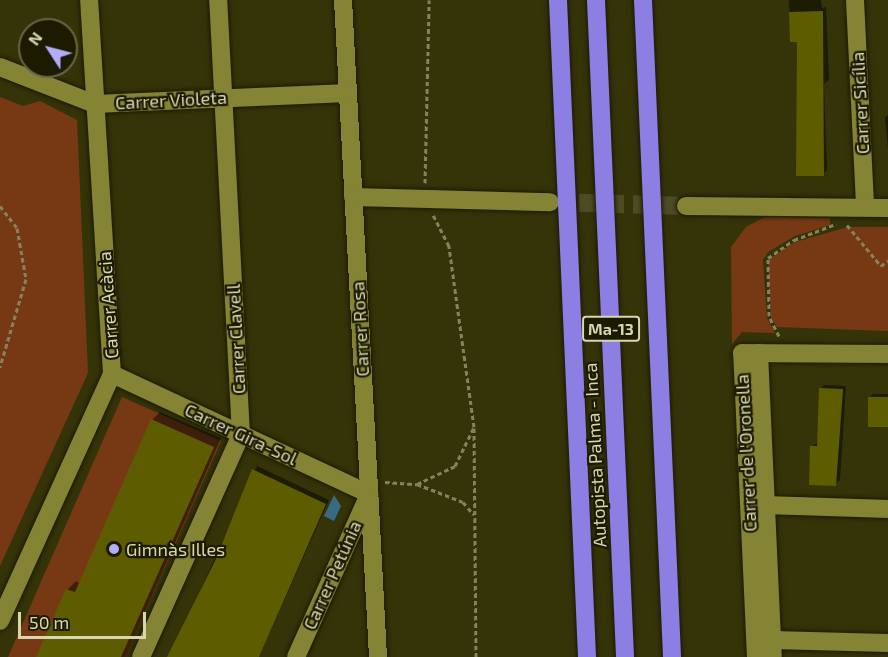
<!DOCTYPE html>
<html>
<head>
<meta charset="utf-8">
<style>
	body { margin:0 }
	#map { position:relative; width:888px; height:657px; overflow:hidden; background:#353409; font-family:"Exo 2",sans-serif }
	div>[style] { position:absolute }
	.green>* { inset:0; background:#773914 }
	.water>* { inset:0; background:#376b81 }
	.shadow>* { inset:0; background:#0007 }
	.building>* { inset:0; background:#5e5c01; transform-origin:0 0 }
	.minor-tunnel>* { height:18px; margin-top:-9px; transform-origin:0; background:repeating-linear-gradient(90deg,#4d4c22 0 18px,transparent 0 27px) }
	.path>* { height:3px; margin-top:-1.5px; transform-origin:0; background:repeating-linear-gradient(90deg,#84845c 0 4.5px,transparent 0 7.5px) }
	.roads { filter:drop-shadow(0 0 2px #1c1b04) drop-shadow(0 0 2px #1c1b04) }
	.minor>* { height:18px; margin:-9px; padding:0 9px; transform-origin:9px; border-radius:9px; background:#858334 }
	.highway>* { height:18px; margin:-9px; padding:0 9px; transform-origin:9px; border-radius:9px; background:#8c7ee2 }
	.dots>* { width:16px; height:16px; translate:-50% -50%; box-sizing:border-box; border:3px solid #1c1b00; border-radius:50% }
	span { translate:-50% -50%; white-space:nowrap; text-align:center; line-height:1.15; -webkit-text-stroke:4.5px #1c1b00; paint-order:stroke }
	.shield-label span { padding:2px 4px; background:#1c1b00; border:2px solid; border-radius:4px; -webkit-text-stroke-width:0 }
	.shield-label { font-size:16px; color:#d6d6b1; font-weight:700 }
	.street-label { font-size:18px; color:#d6d6b1 }
	.poi-label { font-size:18px; color:#d6d6b1 }
	.left { translate:0 -50%; text-align:left }
	.north { position:absolute; left:18px; top:18px; width:60px; height:60px; box-sizing:border-box; background:#1c1b00; border:2px solid #666647; border-radius:50%; rotate:306deg; font-size:16px; font-weight:700; line-height:24px; text-align:center; color:#d6d6b1 }
	.north::after { content:''; display:block; margin:auto; width:21px; height:27px; background:#b4acf9; clip-path:polygon(50% 0,100% 100%,50% 72%,0 100%) }
	.scale { position:absolute; left:18px; top:612px; width:128px; height:27px; box-sizing:border-box; border:3px solid #d6d6b1; border-top:0; padding-left:8px; font-size:18px; line-height:21px; white-space:nowrap; color:#d6d6b1; -webkit-text-stroke:4px #1c1b00; paint-order:stroke }
</style>
</head>
<body>
<div id="map">
	<div class="green">
		<i style="clip-path:polygon(0 97px,23px 106px,40px 101px,77px 120px,88px 373px,0 566px)"></i>
		<i style="clip-path:polygon(765px 217px,830px 218px,830px 225px,795px 236px,768px 252px,763px 260px,767px 318px,775px 333px,742px 332px,732px 344px,731px 247px,746px 227px)"></i>
		<i style="clip-path:polygon(848px 227px,888px 227px,888px 331px,777px 327px,771px 318px,768px 260px,795px 242px)"></i>
		<i style="clip-path:polygon(122px 397px,221px 441px,125px 657px,8px 657px)"></i>
	</div>
	<div class="water">
		<i style="clip-path:polygon(334px 495px,341px 506px,334px 521px,324px 516px)"></i>
	</div>
	<div class="shadow">
		<i style="clip-path:polygon(789px 0,821px 0,822px 8px,826px 7px,829px 80px,824px 84px,827px 170px,823px 174px,798px 40px,791px 41px)"></i>
		<i style="clip-path:polygon(888px 115px,888px 149px,885px 118px)"></i>
		<i style="clip-path:polygon(824px 385px,846px 386px,840px 480px,836px 484px,812px 446px,818px 442px,820px 389px)"></i>
		<i style="clip-path:polygon(873px 394px,888px 394px,886px 426px,869px 398px)"></i>
		<i style="clip-path:polygon(160px 412px,221px 438px,125px 657px,45px 657px,67px 590px,76px 581px,80px 584px,152px 420px)"></i>
		<i style="clip-path:polygon(257px 466px,329px 500px,259px 657px,170px 657px)"></i>
	</div>
	<div class="building">
		<i style="clip-path:polygon(823px 11px,824px 176px,796px 176px,797px 42px,790px 42px,789px 12px)"></i>
		<i style="clip-path:polygon(819px 388px,843px 389px,836px 486px,809px 485px,810px 446px,817px 446px)"></i>
		<i style="left:868px;top:397px;width:20px;height:30px"></i>
		<i style="clip-path:polygon(151px 419px,214px 447px,121px 657px,36px 657px,66px 589px,75px 592px)"></i>
		<i style="clip-path:polygon(252px 469px,326px 504px,259px 657px,167px 657px,215px 561px)"></i>
	</div>
	<div class="minor-tunnel">
		<i style="left:552px;top:202px;width:134px;rotate:1.7deg"></i>
	</div>
	<div class="path">
		<i style="left:425px;top:183px;width:183px;rotate:-88.7deg"></i>
		<i style="left:0;top:206px;width:28px;rotate:52deg"></i>
		<i style="left:17px;top:228px;width:52px;rotate:80deg"></i>
		<i style="left:26px;top:279px;width:92px;rotate:106.5deg"></i>
		<i style="left:847px;top:225px;width:53px;rotate:50.3deg"></i>
		<i style="left:881px;top:266px;width:9px;rotate:-41deg"></i>
		<i style="left:779px;top:336px;width:22px;rotate:-117deg"></i>
		<i style="left:769px;top:316px;width:58px;rotate:-91deg"></i>
		<i style="left:768px;top:258px;width:32px;rotate:-35deg"></i>
		<i style="left:794px;top:240px;width:45px;rotate:-20.9deg"></i>
		<i style="left:474px;top:428px;width:229px;rotate:89.5deg"></i>
		<i style="left:385px;top:482px;width:32px;rotate:4deg"></i>
		<i style="left:417px;top:484px;width:42px;rotate:-25.3deg"></i>
		<i style="left:455px;top:466px;width:43px;rotate:-64deg"></i>
		<i style="left:474px;top:427px;width:183px;rotate:-97.9deg"></i>
		<i style="left:449px;top:246px;width:35px;rotate:-117deg"></i>
		<i style="left:417px;top:484px;width:49px;rotate:21.4deg"></i>
		<i style="left:463px;top:502px;width:16px;rotate:50deg"></i>
	</div>
	<div class="roads">
		<div class="minor">
			<i style="left:343px;top:0;width:658px;rotate:86.95deg"></i>
			<i style="left:855px;top:0;width:207px;rotate:87.2deg"></i>
			<i style="left:0;top:67px;width:102px;rotate:21.3deg"></i>
			<i style="left:95px;top:104px;width:253px;rotate:-2.5deg"></i>
			<i style="left:353px;top:197px;width:197px;rotate:1.5deg"></i>
			<i style="left:686px;top:206px;width:202px;rotate:0.6deg"></i>
			<i style="left:759px;top:353px;width:304px;rotate:87.4deg"></i>
			<i style="left:112px;top:374px;width:284px;rotate:25deg"></i>
			<i style="left:766px;top:505px;width:122px;rotate:1.9deg"></i>
			<i style="left:0;top:621px;width:271px;rotate:-65.6deg"></i>
			<i style="left:112px;top:374px;width:375px;rotate:-93.5deg"></i>
			<i style="left:772px;top:640px;width:116px;rotate:1.5deg"></i>
			<i style="left:141px;top:657px;width:243px;rotate:-65.8deg"></i>
			<i style="left:241px;top:435px;width:436px;rotate:-93deg"></i>
			<i style="left:296px;top:657px;width:175px;rotate:-65.8deg"></i>
			<i style="left:756px;top:657px;width:304px;rotate:-92.6deg"></i>
			<i style="left:742px;top:353px;width:146px;rotate:0.4deg"></i>
		</div>
		<div class="highway">
			<i style="left:558px;top:0;width:658px;rotate:87.47deg"></i>
			<i style="left:596px;top:0;width:658px;rotate:87.47deg"></i>
			<i style="left:643px;top:0;width:658px;rotate:87.47deg"></i>
		</div>
	</div>
	<div class="dots">
		<i style="left:114px;top:549px;background:#b4acf9"></i>
	</div>
	<div class="shield-label">
		<span style="left:611px;top:329px">Ma-13</span>
	</div>
	<div class="street-label">
		<span style="left:171px;top:100px;rotate:-3deg">Carrer Violeta</span>
		<span style="left:860px;top:103px;rotate:-93deg">Carrer Sicília</span>
		<span style="left:108px;top:305px;rotate:-94deg">Carrer Acàcia</span>
		<span style="left:360px;top:329px;rotate:-93deg">Carrer Rosa</span>
		<span style="left:236px;top:339px;rotate:-93deg">Carrer Clavell</span>
		<span style="left:241px;top:434px;rotate:25deg">Carrer Gira-Sol</span>
		<span style="left:746px;top:453px;rotate:-93deg">Carrer de l'Oronella</span>
		<span style="left:595px;top:455px;rotate:-93deg">Autopista Palma - Inca</span>
		<span style="left:332px;top:575px;rotate:-66deg">Carrer Petúnia</span>
	</div>
	<div class="poi-label">
		<span class="left" style="left:126px;top:549px">Gimnàs Illes</span>
	</div>
	<div class="north">N</div>
	<div class="scale">50 m</div>
</div>
</body>
</html>
